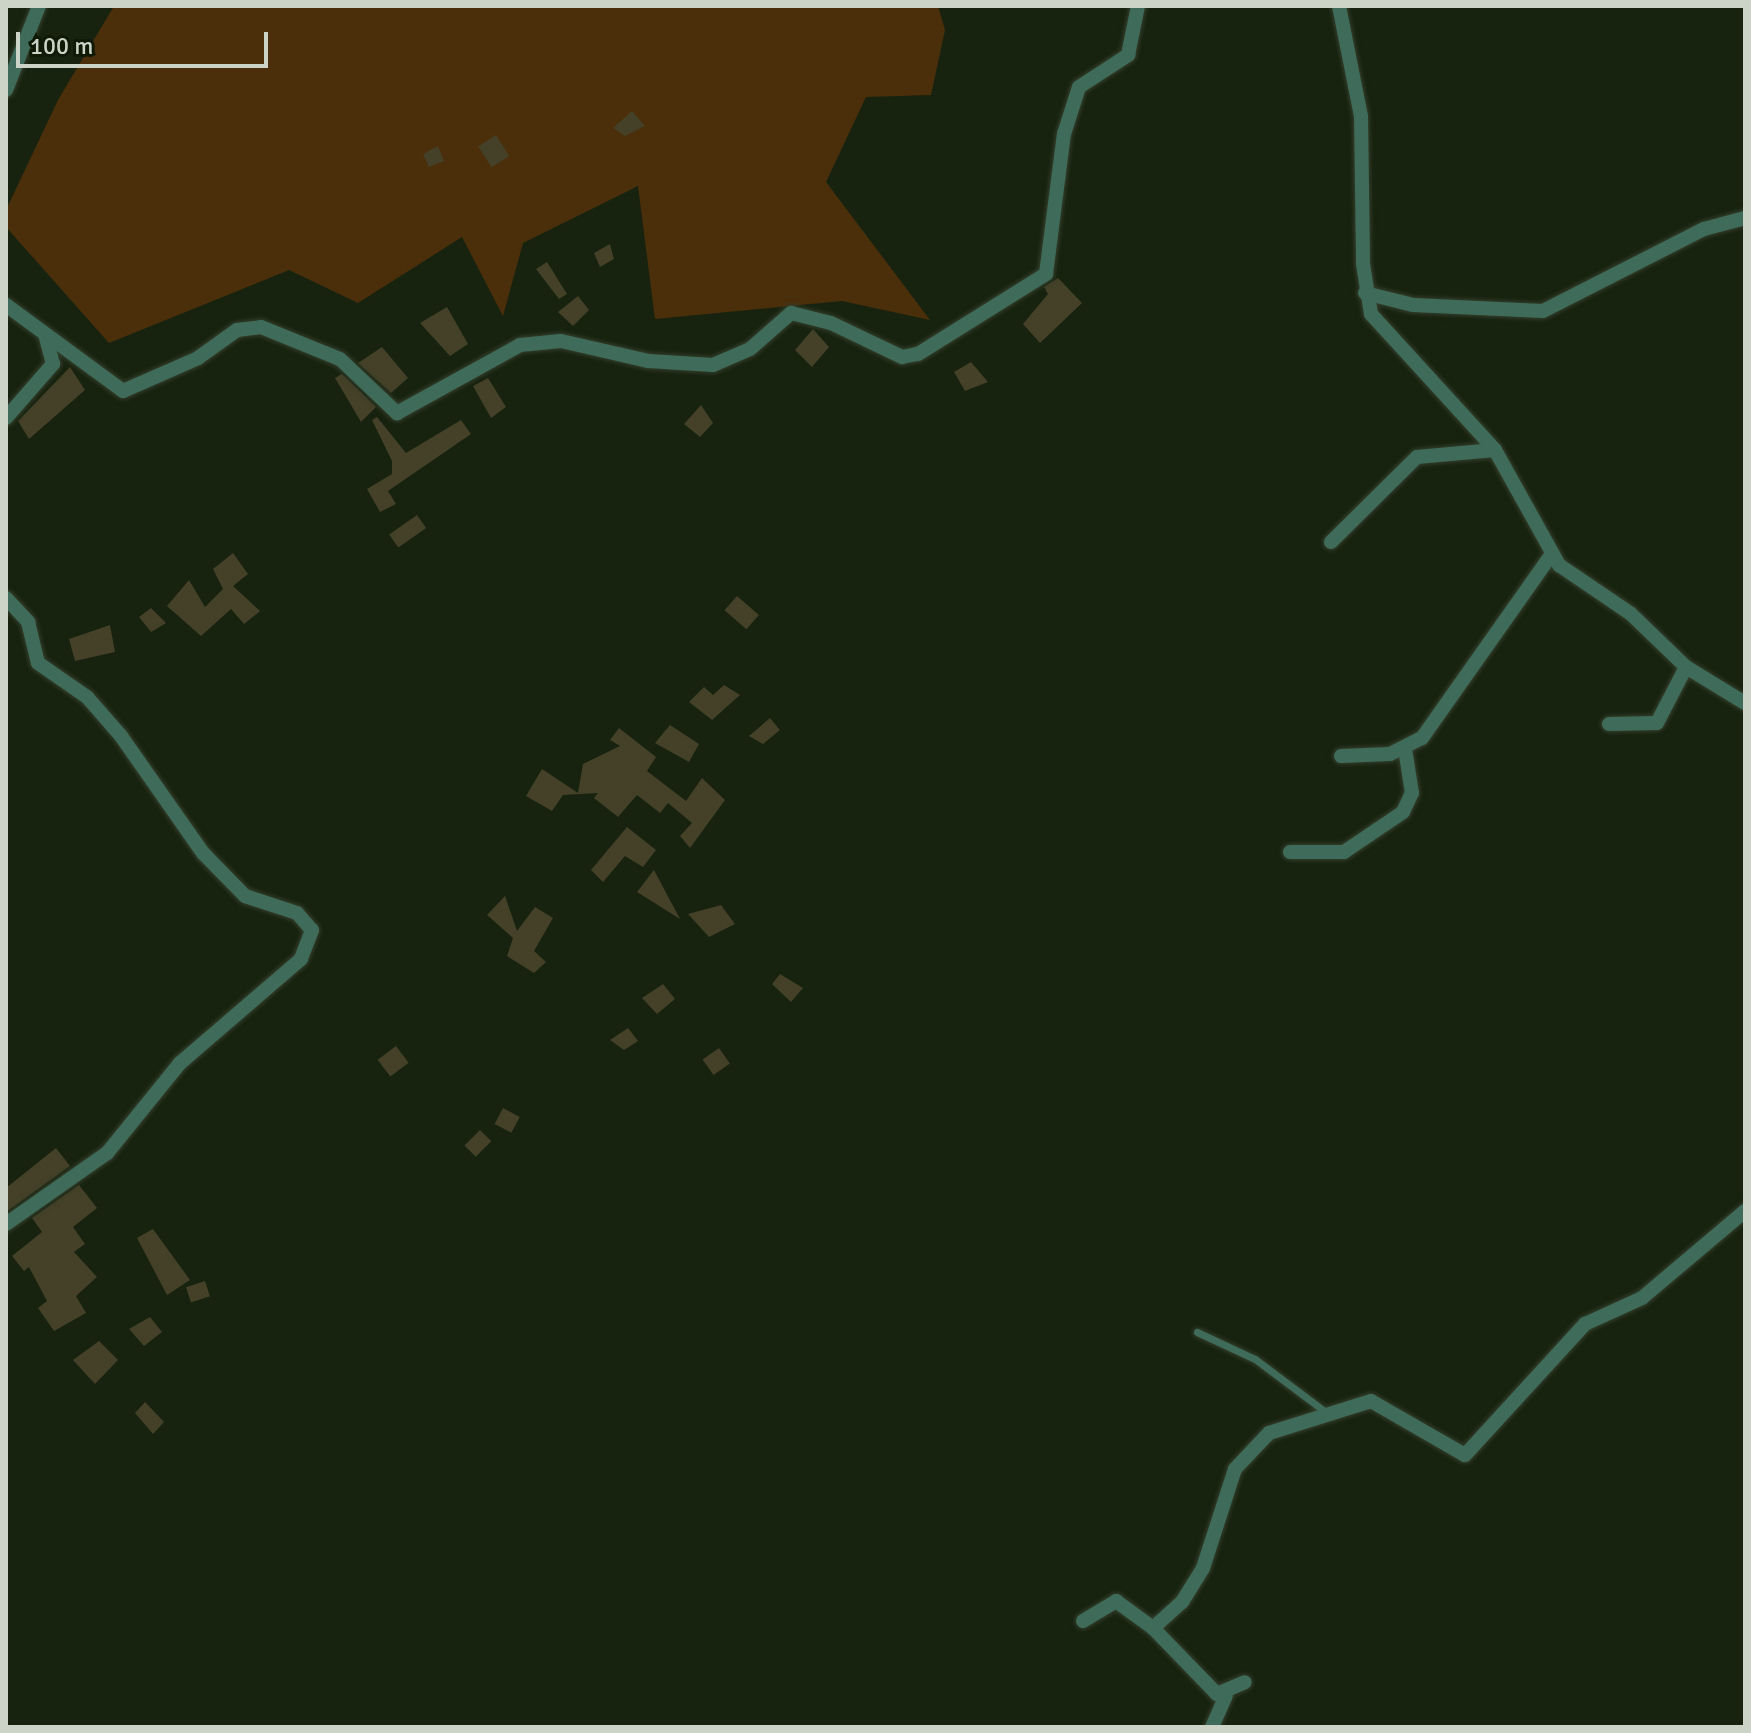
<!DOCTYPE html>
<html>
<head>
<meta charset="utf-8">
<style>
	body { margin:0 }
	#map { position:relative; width:1751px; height:1733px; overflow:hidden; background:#17230f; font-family:Signika,sans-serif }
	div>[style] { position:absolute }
	.green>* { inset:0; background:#4b2f0b }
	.building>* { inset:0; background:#444128; transform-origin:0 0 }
	.roads { filter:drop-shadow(0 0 2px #343f2c) drop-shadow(0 0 2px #343f2c) }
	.lane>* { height:7px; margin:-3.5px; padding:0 3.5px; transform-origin:3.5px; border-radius:3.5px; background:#3f6c5a }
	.street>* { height:14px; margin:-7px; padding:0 7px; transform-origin:7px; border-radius:7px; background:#3f6c5a }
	span { translate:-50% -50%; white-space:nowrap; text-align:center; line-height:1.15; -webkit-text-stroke:8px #0e1906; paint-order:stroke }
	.frame { position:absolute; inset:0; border:8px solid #ccd4c7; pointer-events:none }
	.scale { position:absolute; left:16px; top:32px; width:252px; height:36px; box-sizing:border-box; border:4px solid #ccd4c7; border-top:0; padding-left:10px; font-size:24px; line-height:28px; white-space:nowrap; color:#ccd4c7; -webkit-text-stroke:6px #0e1906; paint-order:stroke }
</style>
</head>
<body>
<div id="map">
	<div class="green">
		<i style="clip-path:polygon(114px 6px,938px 6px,945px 30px,931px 95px,866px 97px,826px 182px,930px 320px,842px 301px,655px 319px,638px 186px,523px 243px,503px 316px,462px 237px,358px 303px,289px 270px,109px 343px,6px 227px,6px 210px,58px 100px)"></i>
	</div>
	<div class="building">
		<i style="clip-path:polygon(632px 111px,645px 126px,625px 136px,613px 128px)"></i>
		<i style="left:496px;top:135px;width:25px;height:21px;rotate:58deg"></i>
		<i style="clip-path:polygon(438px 146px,444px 161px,429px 167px,423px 154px)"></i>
		<i style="clip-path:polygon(610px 244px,614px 259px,600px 267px,594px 253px)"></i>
		<i style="clip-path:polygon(547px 262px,567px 294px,559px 299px,536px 269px)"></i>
		<i style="clip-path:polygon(1058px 278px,1082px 303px,1040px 343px,1023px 324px,1048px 294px,1044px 287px)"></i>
		<i style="clip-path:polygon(578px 296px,589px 310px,573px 326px,558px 312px)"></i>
		<i style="clip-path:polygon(447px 307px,468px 344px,450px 356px,420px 323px)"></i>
		<i style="clip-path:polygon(813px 329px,829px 347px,812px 367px,795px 350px)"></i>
		<i style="clip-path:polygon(382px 347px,408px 378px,391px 393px,358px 363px)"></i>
		<i style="clip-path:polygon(971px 362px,988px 382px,965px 391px,954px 372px)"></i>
		<i style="clip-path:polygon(70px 367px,85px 390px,29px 439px,18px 421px)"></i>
		<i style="clip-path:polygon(342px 374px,376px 407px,361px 422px,335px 378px)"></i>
		<i style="clip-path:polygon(488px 378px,506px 407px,491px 418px,473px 386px)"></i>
		<i style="clip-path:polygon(701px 405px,713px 423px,700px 437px,684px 424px)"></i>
		<i style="clip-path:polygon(377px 417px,406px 453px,461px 420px,471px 434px,388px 491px,396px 504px,380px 512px,367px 489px,392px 474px,392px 461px,372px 420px)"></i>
		<i style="left:417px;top:515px;width:16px;height:34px;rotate:55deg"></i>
		<i style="clip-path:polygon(233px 553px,248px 574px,233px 586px,260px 611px,244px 624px,231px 609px,201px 636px,167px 606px,189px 580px,205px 607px,223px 589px,213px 569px)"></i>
		<i style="left:737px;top:596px;width:29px;height:19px;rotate:41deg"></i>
		<i style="clip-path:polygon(151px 608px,166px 623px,151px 632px,139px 617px)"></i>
		<i style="clip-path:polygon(110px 625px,115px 652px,75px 661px,69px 639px)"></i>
		<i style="clip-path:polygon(724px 685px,740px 695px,712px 720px,689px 702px,704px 687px,713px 695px)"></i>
		<i style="clip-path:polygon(770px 718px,780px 730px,763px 744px,749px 736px)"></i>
		<i style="clip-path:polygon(670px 725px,699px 744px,689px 762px,655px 743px)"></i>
		<i style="clip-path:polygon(619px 728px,656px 757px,647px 771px,686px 801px,702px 778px,725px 800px,690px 848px,680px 836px,692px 823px,668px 803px,660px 813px,637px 795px,618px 817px,594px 798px,598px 793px,563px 795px,552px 811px,526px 796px,542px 769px,578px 793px,583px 764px,620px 746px,610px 740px)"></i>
		<i style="clip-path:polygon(627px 827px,656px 850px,643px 867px,625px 856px,603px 882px,591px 870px)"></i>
		<i style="clip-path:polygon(654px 870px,680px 919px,637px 892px)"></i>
		<i style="clip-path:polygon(505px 896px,517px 931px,535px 907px,553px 918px,534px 951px,546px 962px,534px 973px,507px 956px,513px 938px,487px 915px)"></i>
		<i style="clip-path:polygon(721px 905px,735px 924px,709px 937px,688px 914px)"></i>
		<i style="clip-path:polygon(780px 974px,803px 988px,791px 1002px,772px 984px)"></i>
		<i style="clip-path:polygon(663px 984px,675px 999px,657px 1014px,642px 998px)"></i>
		<i style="clip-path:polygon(628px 1028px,638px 1041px,624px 1050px,610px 1040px)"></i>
		<i style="left:396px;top:1046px;width:21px;height:23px;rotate:53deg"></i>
		<i style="left:719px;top:1048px;width:19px;height:20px;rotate:55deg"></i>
		<i style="left:503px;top:1108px;width:19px;height:18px;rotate:28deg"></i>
		<i style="left:480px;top:1130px;width:16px;height:22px;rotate:45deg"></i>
		<i style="clip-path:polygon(56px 1148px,70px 1166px,6px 1212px,6px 1188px)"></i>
		<i style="clip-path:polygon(79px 1185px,97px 1208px,73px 1227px,85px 1244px,74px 1252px,97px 1277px,76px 1296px,86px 1313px,54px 1331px,38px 1308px,47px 1301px,29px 1267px,24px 1271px,12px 1256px,42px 1232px,32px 1218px)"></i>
		<i style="clip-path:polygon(153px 1229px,190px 1280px,167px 1295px,137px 1238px)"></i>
		<i style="left:205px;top:1281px;width:16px;height:20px;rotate:72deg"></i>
		<i style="clip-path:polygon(150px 1317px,162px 1332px,144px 1346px,129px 1329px)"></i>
		<i style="clip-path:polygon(99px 1341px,118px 1360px,95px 1384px,73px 1360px)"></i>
		<i style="clip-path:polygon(145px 1402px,164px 1422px,153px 1434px,135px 1413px)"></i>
	</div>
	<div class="roads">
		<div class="lane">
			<i style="left:1197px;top:1332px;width:64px;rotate:25deg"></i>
			<i style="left:1255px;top:1359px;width:85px;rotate:36.9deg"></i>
		</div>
		<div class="street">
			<i style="left:1339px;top:6px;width:112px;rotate:78.7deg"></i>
			<i style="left:1361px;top:116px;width:148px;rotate:89.2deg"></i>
			<i style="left:1363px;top:264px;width:51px;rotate:80.9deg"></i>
			<i style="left:1371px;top:314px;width:184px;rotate:47.6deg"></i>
			<i style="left:1495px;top:450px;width:132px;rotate:60.9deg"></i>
			<i style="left:1559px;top:565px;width:87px;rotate:34.2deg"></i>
			<i style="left:1631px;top:614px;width:76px;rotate:43.9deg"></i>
			<i style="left:1686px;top:667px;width:69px;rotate:31.4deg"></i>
			<i style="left:6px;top:90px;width:90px;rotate:-68.6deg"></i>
			<i style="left:1365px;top:293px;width:49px;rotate:14deg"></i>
			<i style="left:1413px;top:305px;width:130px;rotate:2.6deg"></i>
			<i style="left:1543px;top:311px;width:181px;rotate:-27deg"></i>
			<i style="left:1704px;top:229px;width:42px;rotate:-15deg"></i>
			<i style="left:6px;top:305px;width:145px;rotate:36.3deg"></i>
			<i style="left:123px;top:391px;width:82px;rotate:-23.7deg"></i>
			<i style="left:198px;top:358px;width:48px;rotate:-35.7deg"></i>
			<i style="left:237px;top:330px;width:24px;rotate:-7deg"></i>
			<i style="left:261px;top:327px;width:85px;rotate:22.1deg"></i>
			<i style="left:340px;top:359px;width:79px;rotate:43.5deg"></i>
			<i style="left:397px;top:413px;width:141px;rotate:-28.9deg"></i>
			<i style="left:520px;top:345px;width:41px;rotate:-5.6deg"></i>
			<i style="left:561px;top:341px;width:89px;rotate:12.9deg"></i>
			<i style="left:648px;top:361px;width:65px;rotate:3.5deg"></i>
			<i style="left:713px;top:365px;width:40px;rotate:-23.4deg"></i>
			<i style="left:750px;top:349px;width:55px;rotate:-41.3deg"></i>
			<i style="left:791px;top:313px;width:41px;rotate:14deg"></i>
			<i style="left:831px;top:323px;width:79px;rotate:25.6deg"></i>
			<i style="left:902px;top:357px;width:16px;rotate:-11deg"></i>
			<i style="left:918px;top:354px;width:151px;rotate:-32deg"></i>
			<i style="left:1046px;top:274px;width:141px;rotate:-82.7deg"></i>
			<i style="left:1064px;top:134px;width:49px;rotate:-72.3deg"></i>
			<i style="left:1079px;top:87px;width:59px;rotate:-33.1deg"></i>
			<i style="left:1128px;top:55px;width:50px;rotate:-78.5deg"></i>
			<i style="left:6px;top:418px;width:72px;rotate:-49deg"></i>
			<i style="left:53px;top:364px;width:30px;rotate:-105deg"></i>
			<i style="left:1331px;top:542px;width:121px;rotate:-44.7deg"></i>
			<i style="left:1417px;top:457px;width:78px;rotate:-5.1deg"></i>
			<i style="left:6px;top:598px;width:33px;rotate:47deg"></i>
			<i style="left:28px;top:622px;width:42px;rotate:76.3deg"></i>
			<i style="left:38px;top:663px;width:60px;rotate:34.8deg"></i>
			<i style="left:87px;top:697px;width:52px;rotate:48.9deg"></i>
			<i style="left:121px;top:736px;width:143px;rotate:55deg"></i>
			<i style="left:203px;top:853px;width:60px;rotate:45.7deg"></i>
			<i style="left:245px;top:896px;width:55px;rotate:18.1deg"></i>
			<i style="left:297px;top:913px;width:23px;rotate:49deg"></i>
			<i style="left:312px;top:930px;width:31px;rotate:111deg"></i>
			<i style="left:301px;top:959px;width:160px;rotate:139.3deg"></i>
			<i style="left:180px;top:1063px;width:116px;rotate:129deg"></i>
			<i style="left:107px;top:1153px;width:123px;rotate:144.9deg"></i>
			<i style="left:1609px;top:724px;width:48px;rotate:-1.2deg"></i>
			<i style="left:1657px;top:723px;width:63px;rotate:-62.6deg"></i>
			<i style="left:1341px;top:756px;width:49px;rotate:-2.3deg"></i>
			<i style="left:1390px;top:754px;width:36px;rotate:-27deg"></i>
			<i style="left:1422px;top:738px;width:224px;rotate:-54.8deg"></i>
			<i style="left:1290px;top:852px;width:54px"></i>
			<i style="left:1344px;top:852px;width:71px;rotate:-34.1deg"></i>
			<i style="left:1403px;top:812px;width:21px;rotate:-65deg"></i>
			<i style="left:1412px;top:793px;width:45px;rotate:-99deg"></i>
			<i style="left:1083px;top:1621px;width:39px;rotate:-31deg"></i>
			<i style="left:1116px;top:1601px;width:46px;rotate:36.1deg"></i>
			<i style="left:1153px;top:1628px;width:39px;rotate:-42deg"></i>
			<i style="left:1182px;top:1602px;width:40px;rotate:-58deg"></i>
			<i style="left:1203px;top:1568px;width:104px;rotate:-72.1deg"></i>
			<i style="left:1235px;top:1469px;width:50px;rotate:-46.6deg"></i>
			<i style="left:1269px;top:1433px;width:107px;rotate:-17.4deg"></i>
			<i style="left:1371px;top:1401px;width:108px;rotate:29.9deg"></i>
			<i style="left:1465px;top:1455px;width:178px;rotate:-47.5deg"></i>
			<i style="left:1585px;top:1324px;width:63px;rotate:-24.5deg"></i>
			<i style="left:1642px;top:1298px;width:135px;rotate:-40.2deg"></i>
			<i style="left:1153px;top:1628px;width:92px;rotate:45.9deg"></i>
			<i style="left:1217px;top:1694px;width:30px;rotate:-23deg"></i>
			<i style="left:1212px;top:1727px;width:34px;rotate:-66deg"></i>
		</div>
	</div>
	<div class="frame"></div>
	<div class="scale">100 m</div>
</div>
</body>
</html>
